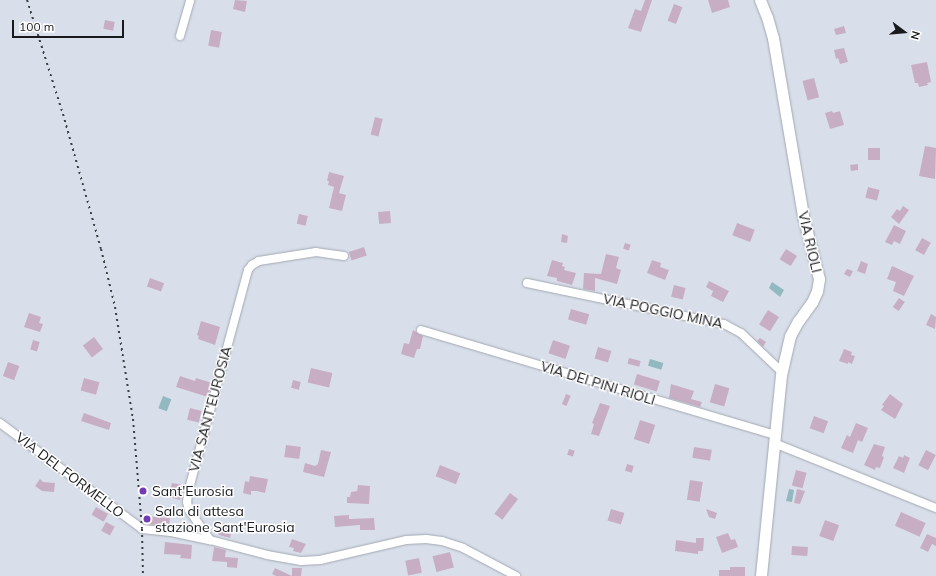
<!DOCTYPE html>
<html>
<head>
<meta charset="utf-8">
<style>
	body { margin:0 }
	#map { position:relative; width:936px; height:576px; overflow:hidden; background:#d9dfea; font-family:Mulish,sans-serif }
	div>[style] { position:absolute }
	.water>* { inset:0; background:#93b9c0; transform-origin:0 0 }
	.building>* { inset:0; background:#c8aec5; transform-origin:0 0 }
	.roads { filter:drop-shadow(0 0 1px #a2a8b2) drop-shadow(0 0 1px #a2a8b2) }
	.minor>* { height:8px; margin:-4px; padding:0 4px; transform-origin:4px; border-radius:4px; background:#fff }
	.secondary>* { height:11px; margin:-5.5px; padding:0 5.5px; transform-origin:5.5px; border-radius:5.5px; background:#fff }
	.rail>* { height:2px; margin-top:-1px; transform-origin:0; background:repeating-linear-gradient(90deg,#3b3e42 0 2px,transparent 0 6px) }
	.dots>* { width:11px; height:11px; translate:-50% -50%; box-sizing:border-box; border:2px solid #fff; border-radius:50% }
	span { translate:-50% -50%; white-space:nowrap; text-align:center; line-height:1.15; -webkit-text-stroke:3px #fff; paint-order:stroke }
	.street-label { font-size:14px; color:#181a1d }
	.poi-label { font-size:14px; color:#181a1d }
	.left { translate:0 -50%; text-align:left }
	.north { position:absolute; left:884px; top:12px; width:40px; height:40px; -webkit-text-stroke:3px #fff; paint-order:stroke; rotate:106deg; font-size:11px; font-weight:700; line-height:16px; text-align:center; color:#181a1d }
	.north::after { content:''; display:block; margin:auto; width:14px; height:18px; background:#181a1d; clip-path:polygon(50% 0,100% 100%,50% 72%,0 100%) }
	.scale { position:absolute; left:12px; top:20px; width:112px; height:18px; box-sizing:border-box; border:2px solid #181a1d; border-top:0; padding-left:5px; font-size:12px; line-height:14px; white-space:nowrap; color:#181a1d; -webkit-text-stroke:3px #fff; paint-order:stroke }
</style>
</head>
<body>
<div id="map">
	<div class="water">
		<i style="clip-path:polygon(772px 282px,784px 290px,780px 297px,769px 288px)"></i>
		<i style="left:650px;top:359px;width:14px;height:7px;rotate:17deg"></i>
		<i style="left:163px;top:396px;width:9px;height:13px;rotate:21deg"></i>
		<i style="clip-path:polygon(789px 489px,794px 490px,792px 502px,786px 501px)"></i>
	</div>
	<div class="building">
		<i style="clip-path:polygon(235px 0,247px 1px,245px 12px,233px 9px)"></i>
		<i style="clip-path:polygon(645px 0,652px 0,641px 32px,628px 28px,635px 9px,641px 11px)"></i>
		<i style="clip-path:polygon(708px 0,728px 0,730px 7px,712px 13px)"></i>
		<i style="left:674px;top:4px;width:9px;height:18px;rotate:21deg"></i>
		<i style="left:105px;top:20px;width:10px;height:9px;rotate:11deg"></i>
		<i style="clip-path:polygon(844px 26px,846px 33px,836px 35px,834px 29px)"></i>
		<i style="left:211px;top:30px;width:11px;height:16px;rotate:10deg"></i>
		<i style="clip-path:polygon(844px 48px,848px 62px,840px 64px,838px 58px,836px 59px,834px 50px)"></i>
		<i style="clip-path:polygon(927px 62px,931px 82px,927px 83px,928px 85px,919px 87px,918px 83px,915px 83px,911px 65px)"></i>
		<i style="left:814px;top:78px;width:20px;height:12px;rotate:75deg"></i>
		<i style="clip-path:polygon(832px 111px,833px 113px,840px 111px,844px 125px,830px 129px,825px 113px)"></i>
		<i style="left:375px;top:117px;width:8px;height:18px;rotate:14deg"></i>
		<i style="clip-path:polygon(925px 146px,936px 148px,935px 179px,919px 176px)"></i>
		<i style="left:868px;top:148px;width:12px;height:12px"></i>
		<i style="clip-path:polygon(858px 164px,858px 170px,851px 171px,850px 165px)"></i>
		<i style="clip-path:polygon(329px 172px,344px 176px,339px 193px,346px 195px,342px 211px,329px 208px,334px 187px,328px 185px,329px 181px,327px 181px)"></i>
		<i style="left:868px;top:187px;width:12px;height:11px;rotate:14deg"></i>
		<i style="clip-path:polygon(903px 206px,909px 210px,899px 224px,891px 217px,897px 209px,900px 211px)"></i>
		<i style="left:390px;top:211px;width:12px;height:12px;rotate:85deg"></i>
		<i style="left:299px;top:214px;width:9px;height:10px;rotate:13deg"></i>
		<i style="left:737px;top:223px;width:19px;height:13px;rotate:21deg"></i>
		<i style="clip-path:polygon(894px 225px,906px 231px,900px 244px,894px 241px,892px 245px,885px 242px)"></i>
		<i style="clip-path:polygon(562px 234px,568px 236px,567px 243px,561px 242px)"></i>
		<i style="left:922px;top:238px;width:10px;height:14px;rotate:29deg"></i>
		<i style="left:625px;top:243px;width:6px;height:6px;rotate:18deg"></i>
		<i style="left:364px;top:247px;width:9px;height:16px;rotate:72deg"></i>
		<i style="left:786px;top:249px;width:13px;height:12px;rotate:32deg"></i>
		<i style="clip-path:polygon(606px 254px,619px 257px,616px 268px,621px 270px,617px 284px,595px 278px,595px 291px,583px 289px,584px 273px,601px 274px)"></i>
		<i style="clip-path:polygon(552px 260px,563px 263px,562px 266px,565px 267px,564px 270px,576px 273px,572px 285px,557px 281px,557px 278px,547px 276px)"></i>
		<i style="clip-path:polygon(652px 260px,661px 263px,660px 267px,669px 270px,665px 280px,647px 273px)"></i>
		<i style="clip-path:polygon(861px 261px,868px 264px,865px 274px,857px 271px)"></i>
		<i style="clip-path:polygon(892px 266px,914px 276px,904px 296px,893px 291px,896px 282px,887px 279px)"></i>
		<i style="clip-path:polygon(847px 269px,853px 271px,850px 277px,844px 274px)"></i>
		<i style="left:150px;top:278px;width:15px;height:9px;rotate:20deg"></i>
		<i style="clip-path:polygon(709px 281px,729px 291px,723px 302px,711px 296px,713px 291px,706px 287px)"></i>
		<i style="left:674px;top:285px;width:12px;height:12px;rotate:14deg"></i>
		<i style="left:899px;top:298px;width:7px;height:11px;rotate:34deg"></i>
		<i style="left:571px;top:309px;width:19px;height:11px;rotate:16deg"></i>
		<i style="left:768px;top:310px;width:13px;height:17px;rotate:32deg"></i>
		<i style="clip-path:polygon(29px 313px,41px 317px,39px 323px,43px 324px,40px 332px,24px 327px)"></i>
		<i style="clip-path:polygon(931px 314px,936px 317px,935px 329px,926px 325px)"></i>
		<i style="clip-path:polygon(201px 321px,220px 327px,215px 345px,198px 339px,199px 336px,197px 335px)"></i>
		<i style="clip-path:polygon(413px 330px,423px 336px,420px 349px,417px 349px,414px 358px,401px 354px,404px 343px,409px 344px)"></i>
		<i style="left:94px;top:337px;width:15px;height:14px;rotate:53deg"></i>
		<i style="clip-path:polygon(760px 338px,766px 342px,763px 347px,757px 341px)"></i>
		<i style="left:33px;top:340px;width:7px;height:10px;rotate:16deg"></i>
		<i style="left:553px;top:340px;width:18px;height:14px;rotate:19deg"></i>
		<i style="left:598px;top:347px;width:14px;height:12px;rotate:17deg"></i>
		<i style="clip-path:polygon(844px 349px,852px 352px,851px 355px,855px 356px,852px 364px,848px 362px,848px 364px,839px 361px)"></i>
		<i style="left:629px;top:358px;width:12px;height:6px;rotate:14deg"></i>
		<i style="left:8px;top:362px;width:12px;height:15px;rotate:20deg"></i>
		<i style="left:311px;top:368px;width:22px;height:15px;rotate:13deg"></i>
		<i style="left:637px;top:374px;width:24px;height:11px;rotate:17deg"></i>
		<i style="clip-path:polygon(180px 376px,195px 381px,196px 378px,212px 383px,208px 397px,176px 387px)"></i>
		<i style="left:84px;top:378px;width:16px;height:13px;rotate:15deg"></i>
		<i style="left:293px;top:380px;width:8px;height:8px;rotate:14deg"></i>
		<i style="clip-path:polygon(671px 384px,694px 391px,691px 399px,702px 402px,700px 407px,669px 398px)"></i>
		<i style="left:715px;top:384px;width:15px;height:19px;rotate:16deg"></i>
		<i style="left:566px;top:394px;width:5px;height:11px;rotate:22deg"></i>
		<i style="clip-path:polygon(890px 394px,903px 404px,895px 419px,881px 410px,884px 406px,882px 405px)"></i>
		<i style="clip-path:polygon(600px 403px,610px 406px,599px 436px,591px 434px,594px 424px,592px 423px)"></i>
		<i style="left:190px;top:408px;width:12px;height:12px;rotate:14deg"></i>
		<i style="clip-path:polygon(84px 413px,111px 423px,109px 430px,81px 421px)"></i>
		<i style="left:814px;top:416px;width:15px;height:13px;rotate:20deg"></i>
		<i style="left:640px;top:420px;width:16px;height:20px;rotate:18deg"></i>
		<i style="clip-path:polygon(856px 423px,868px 428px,862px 442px,858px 440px,853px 453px,841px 448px,847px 435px,850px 437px)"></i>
		<i style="clip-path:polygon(874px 444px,885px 447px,882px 456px,884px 457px,880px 468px,876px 467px,875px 470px,864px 465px)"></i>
		<i style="left:286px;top:445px;width:15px;height:12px;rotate:8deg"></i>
		<i style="left:694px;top:447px;width:18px;height:11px;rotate:9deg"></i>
		<i style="left:569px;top:449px;width:6px;height:6px;rotate:18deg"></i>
		<i style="clip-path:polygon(321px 450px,331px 452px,324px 477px,303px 472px,305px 463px,315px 466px,318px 464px)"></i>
		<i style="left:926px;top:450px;width:11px;height:17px;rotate:27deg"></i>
		<i style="clip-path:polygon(904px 455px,910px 458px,904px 473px,893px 468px,899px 456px,903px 458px)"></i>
		<i style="left:627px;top:464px;width:7px;height:7px;rotate:16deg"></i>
		<i style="left:440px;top:465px;width:22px;height:12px;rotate:22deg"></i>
		<i style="left:796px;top:470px;width:11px;height:16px;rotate:15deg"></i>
		<i style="clip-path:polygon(250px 476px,268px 479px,265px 493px,257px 491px,251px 491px,251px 495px,243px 493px,245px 481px,249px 482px)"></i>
		<i style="clip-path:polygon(40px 479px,43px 482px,55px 483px,54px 492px,42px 491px,35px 486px)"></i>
		<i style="left:690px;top:480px;width:13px;height:20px;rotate:9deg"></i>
		<i style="clip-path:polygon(172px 483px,183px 485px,180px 500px,168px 497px)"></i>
		<i style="clip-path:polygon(358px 485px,370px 486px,369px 504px,347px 503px,347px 497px,350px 497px,351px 492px,357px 491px)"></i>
		<i style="clip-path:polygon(797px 489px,805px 491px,800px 504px,794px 503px)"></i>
		<i style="left:510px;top:493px;width:10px;height:26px;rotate:37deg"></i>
		<i style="left:96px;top:507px;width:14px;height:9px;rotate:30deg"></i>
		<i style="left:611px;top:509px;width:14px;height:12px;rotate:17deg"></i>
		<i style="clip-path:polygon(706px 509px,717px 513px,715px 519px,709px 517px)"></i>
		<i style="left:901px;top:512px;width:27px;height:15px;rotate:24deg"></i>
		<i style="clip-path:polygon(349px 515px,349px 519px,374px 518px,375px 530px,360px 530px,360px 525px,335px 527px,334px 516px)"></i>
		<i style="left:145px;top:516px;width:25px;height:8px;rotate:5deg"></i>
		<i style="left:825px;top:520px;width:15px;height:17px;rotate:20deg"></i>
		<i style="left:106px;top:522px;width:10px;height:10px;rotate:29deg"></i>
		<i style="clip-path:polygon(221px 523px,233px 526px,230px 538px,219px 535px,215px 530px,216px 525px,220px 526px)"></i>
		<i style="clip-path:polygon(728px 533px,731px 540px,735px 539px,738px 547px,722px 553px,716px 537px)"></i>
		<i style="clip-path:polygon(927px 534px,936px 538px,936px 546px,932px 544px,928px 552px,920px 548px)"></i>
		<i style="clip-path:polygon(696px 538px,704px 538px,703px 551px,698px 551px,698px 554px,675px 551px,676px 540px,696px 543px)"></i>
		<i style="clip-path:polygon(292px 539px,306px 544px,301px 553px,293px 551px,294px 548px,289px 547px)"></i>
		<i style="clip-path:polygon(165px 542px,192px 545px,191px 559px,180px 558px,181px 555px,164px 554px)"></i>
		<i style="left:792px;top:546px;width:16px;height:9px;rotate:4deg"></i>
		<i style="clip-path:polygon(214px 547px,226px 550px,225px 557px,238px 558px,237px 568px,227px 567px,227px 562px,212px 561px)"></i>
		<i style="left:450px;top:552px;width:16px;height:18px;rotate:76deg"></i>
		<i style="left:419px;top:558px;width:15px;height:14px;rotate:79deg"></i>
		<i style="clip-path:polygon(730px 567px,745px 567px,745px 576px,719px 576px,719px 570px,730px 570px)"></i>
		<i style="clip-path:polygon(275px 568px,292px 576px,292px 568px,302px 568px,301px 576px,276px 576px,272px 574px)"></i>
	</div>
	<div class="roads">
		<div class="minor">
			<i style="left:180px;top:36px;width:37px;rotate:-74deg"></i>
			<i style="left:344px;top:256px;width:28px;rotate:-172deg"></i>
			<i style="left:316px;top:252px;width:58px;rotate:171deg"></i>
			<i style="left:259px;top:261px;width:8px;rotate:150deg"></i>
			<i style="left:252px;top:265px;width:6px;rotate:129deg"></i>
			<i style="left:248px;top:270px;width:226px;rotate:105.1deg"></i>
			<i style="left:189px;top:488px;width:14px;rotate:98deg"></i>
			<i style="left:187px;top:502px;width:8px;rotate:76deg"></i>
			<i style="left:189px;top:510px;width:37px;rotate:55deg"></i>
			<i style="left:210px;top:540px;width:59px;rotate:14.7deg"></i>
			<i style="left:267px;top:555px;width:35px;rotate:10deg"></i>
			<i style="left:301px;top:561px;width:19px;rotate:-3deg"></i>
			<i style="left:320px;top:560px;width:88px;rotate:-13.1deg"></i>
			<i style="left:406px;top:540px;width:20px;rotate:-3deg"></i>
			<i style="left:426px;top:539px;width:16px;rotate:7deg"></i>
			<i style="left:442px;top:541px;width:22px;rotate:18deg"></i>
			<i style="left:463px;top:548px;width:60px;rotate:27.8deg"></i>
			<i style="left:527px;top:283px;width:201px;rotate:11.8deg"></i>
			<i style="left:724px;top:324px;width:19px;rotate:28deg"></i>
			<i style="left:741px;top:333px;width:57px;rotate:43.6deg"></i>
			<i style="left:421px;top:330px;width:369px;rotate:16.5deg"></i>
			<i style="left:0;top:423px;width:177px;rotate:36.7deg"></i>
			<i style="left:142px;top:529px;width:29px;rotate:6deg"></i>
			<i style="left:171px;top:532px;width:40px;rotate:12deg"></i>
			<i style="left:774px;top:443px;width:175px;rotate:21.9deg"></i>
		</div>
		<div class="secondary">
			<i style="left:760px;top:0;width:18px;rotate:68deg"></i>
			<i style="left:767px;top:17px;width:22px;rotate:74deg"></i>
			<i style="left:773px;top:38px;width:181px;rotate:80.4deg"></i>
			<i style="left:803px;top:216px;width:65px;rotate:75.7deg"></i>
			<i style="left:819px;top:279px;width:12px;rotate:99deg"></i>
			<i style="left:817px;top:291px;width:12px;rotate:114deg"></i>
			<i style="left:812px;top:302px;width:24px;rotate:126deg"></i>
			<i style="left:798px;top:321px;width:17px;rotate:118deg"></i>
			<i style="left:790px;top:336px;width:40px;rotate:103deg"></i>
			<i style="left:781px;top:375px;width:202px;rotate:95.7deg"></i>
		</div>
	</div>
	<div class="rail">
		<i style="left:27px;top:0;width:120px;rotate:72.5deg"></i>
		<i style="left:63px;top:114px;width:140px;rotate:74.3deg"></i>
		<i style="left:101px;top:249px;width:60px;rotate:76.4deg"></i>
		<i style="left:115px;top:307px;width:113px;rotate:80.9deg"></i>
		<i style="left:133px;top:419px;width:110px;rotate:85.3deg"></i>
		<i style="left:142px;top:529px;width:47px;rotate:88.8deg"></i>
	</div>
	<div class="dots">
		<i style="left:143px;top:491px;background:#733bb1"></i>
		<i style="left:147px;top:519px;background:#733bb1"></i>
	</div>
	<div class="street-label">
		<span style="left:810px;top:242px;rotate:77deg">VIA RIOLI</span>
		<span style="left:663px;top:311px;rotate:12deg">VIA POGGIO MINA</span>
		<span style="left:598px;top:383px;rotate:17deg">VIA DEI PINI RIOLI</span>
		<span style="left:210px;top:409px;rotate:-75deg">VIA SANT'EUROSIA</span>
		<span style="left:70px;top:475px;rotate:37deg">VIA DEL FORMELLO</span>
	</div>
	<div class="poi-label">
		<span class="left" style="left:152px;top:491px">Sant'Eurosia</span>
		<span class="left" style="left:155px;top:519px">Sala di attesa<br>stazione Sant'Eurosia</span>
	</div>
	<div class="north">N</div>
	<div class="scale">100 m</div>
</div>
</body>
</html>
